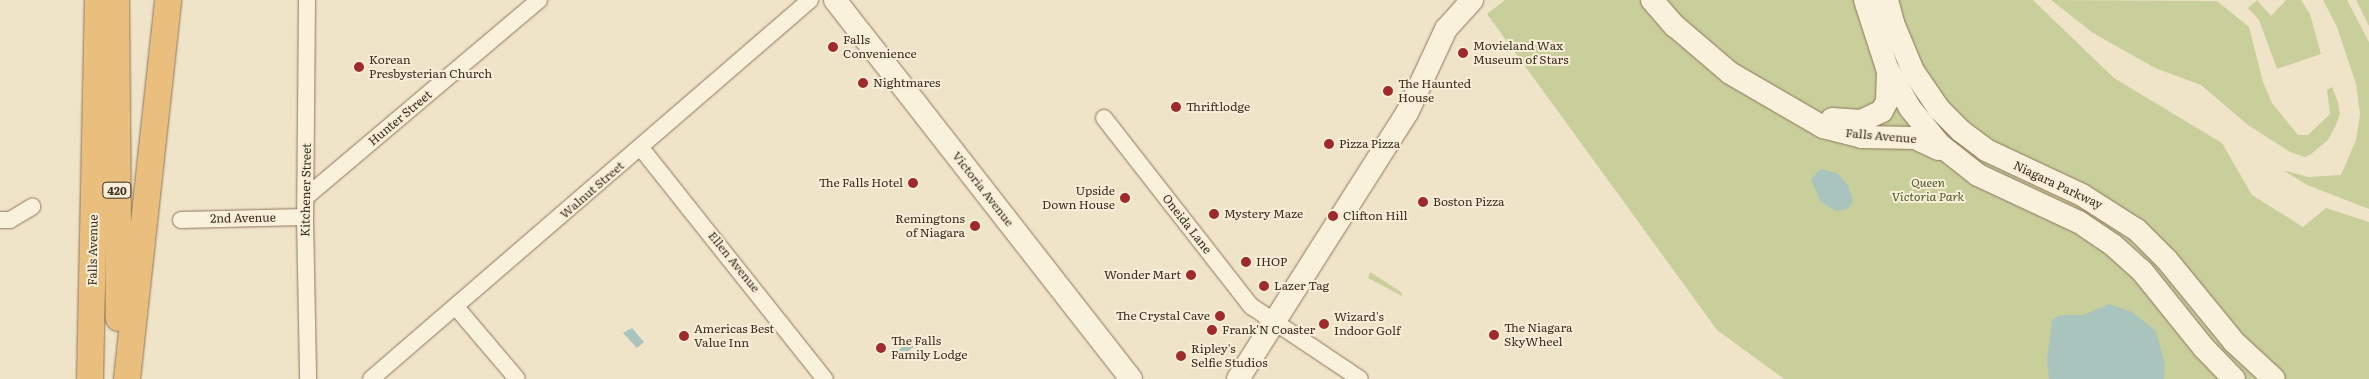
<!DOCTYPE html>
<html>
<head>
<meta charset="utf-8">
<style>
	body { margin:0 }
	#map { position:relative; width:2369px; height:379px; overflow:hidden; background:#f0e4c8; font-family:Literata,serif }
	div>[style] { position:absolute }
	.green>* { inset:0; background:#c9cf9b }
	.water>* { inset:0; background:#a9c4bc }
	.roads { filter:drop-shadow(0 0 1px #8d765c) drop-shadow(0 0 1px #8d765c) }
	.minor>* { height:16px; margin:-8px; padding:0 8px; transform-origin:8px; border-radius:8px; background:#faf1dc }
	.secondary>* { height:22px; margin:-11px; padding:0 11px; transform-origin:11px; border-radius:11px; background:#faf1dc }
	.trunk>* { height:26px; margin:-13px; padding:0 13px; transform-origin:13px; border-radius:13px; background:#eabe7c }
	.dots>* { width:14px; height:14px; translate:-50% -50%; box-sizing:border-box; border:2px solid #f7eed8; border-radius:50% }
	span { translate:-50% -50%; white-space:nowrap; text-align:center; line-height:1.15; -webkit-text-stroke:4px #f7eed8; paint-order:stroke }
	.shield-label span { padding:1px 4px; background:#f7eed8; border:1px solid; border-radius:4px; -webkit-text-stroke-width:0 }
	.shield-label { font-size:11px; color:#3d2e20; font-weight:700 }
	.poi-label { font-size:12px; color:#3d2e20 }
	.left { translate:0 -50%; text-align:left }
	.right { translate:-100% -50%; text-align:right }
	.street-label { font-size:12px; color:#3d2e20 }
	.park-label { font-size:12px; color:#4d5a26; font-style:italic }
</style>
</head>
<body>
<div id="map">
	<div class="green">
		<i style="clip-path:polygon(1505px 0,2033px 0,2114px 78px,2222px 143px,2252px 195px,2303px 227px,2326px 208px,2369px 222px,2369px 379px,1784px 379px,1717px 330px,1487px 14px)"></i>
		<i style="clip-path:polygon(2051px 0,2217px 1px,2249px 27px,2263px 82px,2272px 103px,2298px 135px,2308px 135px,2330px 114px,2327px 90px,2332px 87px,2338px 102px,2340px 114px,2336px 125px,2328px 140px,2311px 154px,2305px 157px,2290px 152px,2248px 125px,2201px 85px,2155px 68px,2093px 33px)"></i>
		<i style="clip-path:polygon(2257px 0,2271px 16px,2286px 0,2301px 0,2310px 14px,2321px 54px,2277px 69px,2259px 20px,2248px 8px)"></i>
		<i style="clip-path:polygon(2323px 0,2347px 0,2369px 42px,2369px 209px,2307px 185px,2283px 170px,2308px 177px,2341px 175px,2356px 140px,2360px 114px,2356px 84px,2337px 27px)"></i>
		<i style="clip-path:polygon(2356px 0,2369px 0,2369px 26px)"></i>
		<i style="clip-path:polygon(1370px 272px,1401px 292px,1402px 296px,1368px 278px)"></i>
	</div>
	<div class="water">
		<i style="clip-path:polygon(1820px 169px,1837px 173px,1848px 185px,1853px 201px,1848px 209px,1836px 211px,1821px 202px,1811px 180px)"></i>
		<i style="clip-path:polygon(2109px 304px,2132px 312px,2156px 331px,2165px 364px,2164px 379px,2049px 379px,2047px 360px,2052px 320px,2060px 315px,2083px 315px)"></i>
		<i style="clip-path:polygon(632px 328px,644px 342px,637px 348px,623px 333px)"></i>
		<i style="clip-path:polygon(910px 340px,915px 346px,899px 358px,895px 353px)"></i>
	</div>
	<div class="roads">
		<div class="minor">
			<i style="left:307px;top:0;width:217px;rotate:90.5deg"></i>
			<i style="left:305px;top:217px;width:162px;rotate:88.9deg"></i>
			<i style="left:1104px;top:118px;width:239px;rotate:52deg"></i>
			<i style="left:1251px;top:306px;width:131px;rotate:33.8deg"></i>
			<i style="left:641px;top:148px;width:295px;rotate:51.5deg"></i>
			<i style="left:306px;top:197px;width:305px;rotate:-40.2deg"></i>
			<i style="left:0;top:220px;width:10px"></i>
			<i style="left:10px;top:220px;width:26px;rotate:-31deg"></i>
			<i style="left:181px;top:220px;width:124px;rotate:-1.4deg"></i>
			<i style="left:456px;top:307px;width:94px;rotate:49.7deg"></i>
			<i style="left:371px;top:379px;width:580px;rotate:-40.8deg"></i>
		</div>
		<div class="secondary">
			<i style="left:835px;top:0;width:481px;rotate:52deg"></i>
			<i style="left:1652px;top:0;width:35px;rotate:49deg"></i>
			<i style="left:1675px;top:26px;width:72px;rotate:40.5deg"></i>
			<i style="left:1730px;top:73px;width:108px;rotate:30.1deg"></i>
			<i style="left:1823px;top:127px;width:40px;rotate:14.4deg"></i>
			<i style="left:1862px;top:137px;width:53px;rotate:1.1deg"></i>
			<i style="left:1915px;top:138px;width:26px;rotate:25deg"></i>
			<i style="left:1865px;top:0;width:71px;rotate:72.1deg"></i>
			<i style="left:1887px;top:68px;width:46px;rotate:60.1deg"></i>
			<i style="left:1910px;top:108px;width:48px;rotate:51deg"></i>
			<i style="left:1940px;top:145px;width:48px;rotate:38.3deg"></i>
			<i style="left:1978px;top:175px;width:111px;rotate:25deg"></i>
			<i style="left:2079px;top:222px;width:41px;rotate:34.1deg"></i>
			<i style="left:2113px;top:245px;width:39px;rotate:42deg"></i>
			<i style="left:2142px;top:271px;width:99px;rotate:51.2deg"></i>
			<i style="left:2204px;top:348px;width:43px;rotate:45.9deg"></i>
			<i style="left:1887px;top:0;width:24px;rotate:75deg"></i>
			<i style="left:1893px;top:23px;width:52px;rotate:67.4deg"></i>
			<i style="left:1913px;top:71px;width:46px;rotate:55.6deg"></i>
			<i style="left:1939px;top:109px;width:31px;rotate:45deg"></i>
			<i style="left:1961px;top:131px;width:31px;rotate:37deg"></i>
			<i style="left:1986px;top:150px;width:106px;rotate:25.1deg"></i>
			<i style="left:2082px;top:195px;width:65px;rotate:32.5deg"></i>
			<i style="left:2137px;top:230px;width:42px;rotate:45deg"></i>
			<i style="left:2167px;top:260px;width:106px;rotate:50.7deg"></i>
			<i style="left:2234px;top:342px;width:54px;rotate:42.8deg"></i>
			<i style="left:1832px;top:119px;width:29px;rotate:4deg"></i>
			<i style="left:1861px;top:121px;width:23px;rotate:-25deg"></i>
			<i style="left:1882px;top:111px;width:11px;rotate:-63deg"></i>
			<i style="left:1887px;top:101px;width:29px;rotate:-88deg"></i>
			<i style="left:1238px;top:379px;width:315px;rotate:-57.6deg"></i>
			<i style="left:1407px;top:113px;width:93px;rotate:-65.1deg"></i>
			<i style="left:1446px;top:29px;width:39px;rotate:-48deg"></i>
		</div>
		<div class="trunk">
			<i style="left:116px;top:0;width:318px;rotate:89.5deg"></i>
			<i style="left:90px;top:379px;width:379px;rotate:-88.8deg"></i>
			<i style="left:127px;top:379px;width:381px;rotate:-83.8deg"></i>
		</div>
	</div>
	<div class="dots">
		<i style="left:833px;top:47px;background:#9e2a2b"></i>
		<i style="left:1463px;top:53px;background:#9e2a2b"></i>
		<i style="left:359px;top:67px;background:#9e2a2b"></i>
		<i style="left:863px;top:83px;background:#9e2a2b"></i>
		<i style="left:1388px;top:91px;background:#9e2a2b"></i>
		<i style="left:1176px;top:107px;background:#9e2a2b"></i>
		<i style="left:1329px;top:144px;background:#9e2a2b"></i>
		<i style="left:913px;top:183px;background:#9e2a2b"></i>
		<i style="left:1125px;top:198px;background:#9e2a2b"></i>
		<i style="left:1423px;top:202px;background:#9e2a2b"></i>
		<i style="left:1214px;top:214px;background:#9e2a2b"></i>
		<i style="left:1333px;top:216px;background:#9e2a2b"></i>
		<i style="left:975px;top:226px;background:#9e2a2b"></i>
		<i style="left:1246px;top:262px;background:#9e2a2b"></i>
		<i style="left:1191px;top:275px;background:#9e2a2b"></i>
		<i style="left:1264px;top:286px;background:#9e2a2b"></i>
		<i style="left:1220px;top:316px;background:#9e2a2b"></i>
		<i style="left:1324px;top:324px;background:#9e2a2b"></i>
		<i style="left:1212px;top:330px;background:#9e2a2b"></i>
		<i style="left:1494px;top:335px;background:#9e2a2b"></i>
		<i style="left:684px;top:336px;background:#9e2a2b"></i>
		<i style="left:881px;top:348px;background:#9e2a2b"></i>
		<i style="left:1181px;top:356px;background:#9e2a2b"></i>
	</div>
	<div class="shield-label">
		<span style="left:117px;top:190px">420</span>
	</div>
	<div class="poi-label">
		<span class="left" style="left:843px;top:47px">Falls<br>Convenience</span>
		<span class="left" style="left:1473px;top:53px">Movieland Wax<br>Museum of Stars</span>
		<span class="left" style="left:369px;top:67px">Korean<br>Presbysterian Church</span>
		<span class="left" style="left:873px;top:83px">Nightmares</span>
		<span class="left" style="left:1398px;top:91px">The Haunted<br>House</span>
		<span class="left" style="left:1186px;top:107px">Thriftlodge</span>
		<span class="left" style="left:1339px;top:144px">Pizza Pizza</span>
		<span class="right" style="left:903px;top:183px">The Falls Hotel</span>
		<span class="right" style="left:1115px;top:198px">Upside<br>Down House</span>
		<span class="left" style="left:1433px;top:202px">Boston Pizza</span>
		<span class="left" style="left:1224px;top:214px">Mystery Maze</span>
		<span class="left" style="left:1343px;top:216px">Clifton Hill</span>
		<span class="right" style="left:965px;top:226px">Remingtons<br>of Niagara</span>
		<span class="left" style="left:1256px;top:262px">IHOP</span>
		<span class="right" style="left:1181px;top:275px">Wonder Mart</span>
		<span class="left" style="left:1274px;top:286px">Lazer Tag</span>
		<span class="right" style="left:1210px;top:316px">The Crystal Cave</span>
		<span class="left" style="left:1334px;top:324px">Wizard's<br>Indoor Golf</span>
		<span class="left" style="left:1504px;top:335px">The Niagara<br>SkyWheel</span>
		<span class="left" style="left:694px;top:336px">Americas Best<br>Value Inn</span>
		<span class="left" style="left:1222px;top:330px">Frank'N Coaster</span>
		<span class="left" style="left:891px;top:348px">The Falls<br>Family Lodge</span>
		<span class="left" style="left:1191px;top:356px">Ripley's<br>Selfie Studios</span>
	</div>
	<div class="street-label">
		<span style="left:400px;top:118px;rotate:-40deg">Hunter Street</span>
		<span style="left:1881px;top:136px;rotate:5deg">Falls Avenue</span>
		<span style="left:2058px;top:185px;rotate:25deg">Niagara Parkway</span>
		<span style="left:983px;top:189px;rotate:52deg">Victoria Avenue</span>
		<span style="left:306px;top:190px;rotate:-89deg">Kitchener Street</span>
		<span style="left:592px;top:190px;rotate:-41deg">Walnut Street</span>
		<span style="left:243px;top:218px;rotate:-1deg">2nd Avenue</span>
		<span style="left:1187px;top:224px;rotate:52deg">Oneida Lane</span>
		<span style="left:93px;top:250px;rotate:-89deg">Falls Avenue</span>
		<span style="left:734px;top:262px;rotate:51deg">Ellen Avenue</span>
	</div>
	<div class="park-label">
		<span style="left:1928px;top:190px">Queen<br>Victoria Park</span>
	</div>
</div>
</body>
</html>
